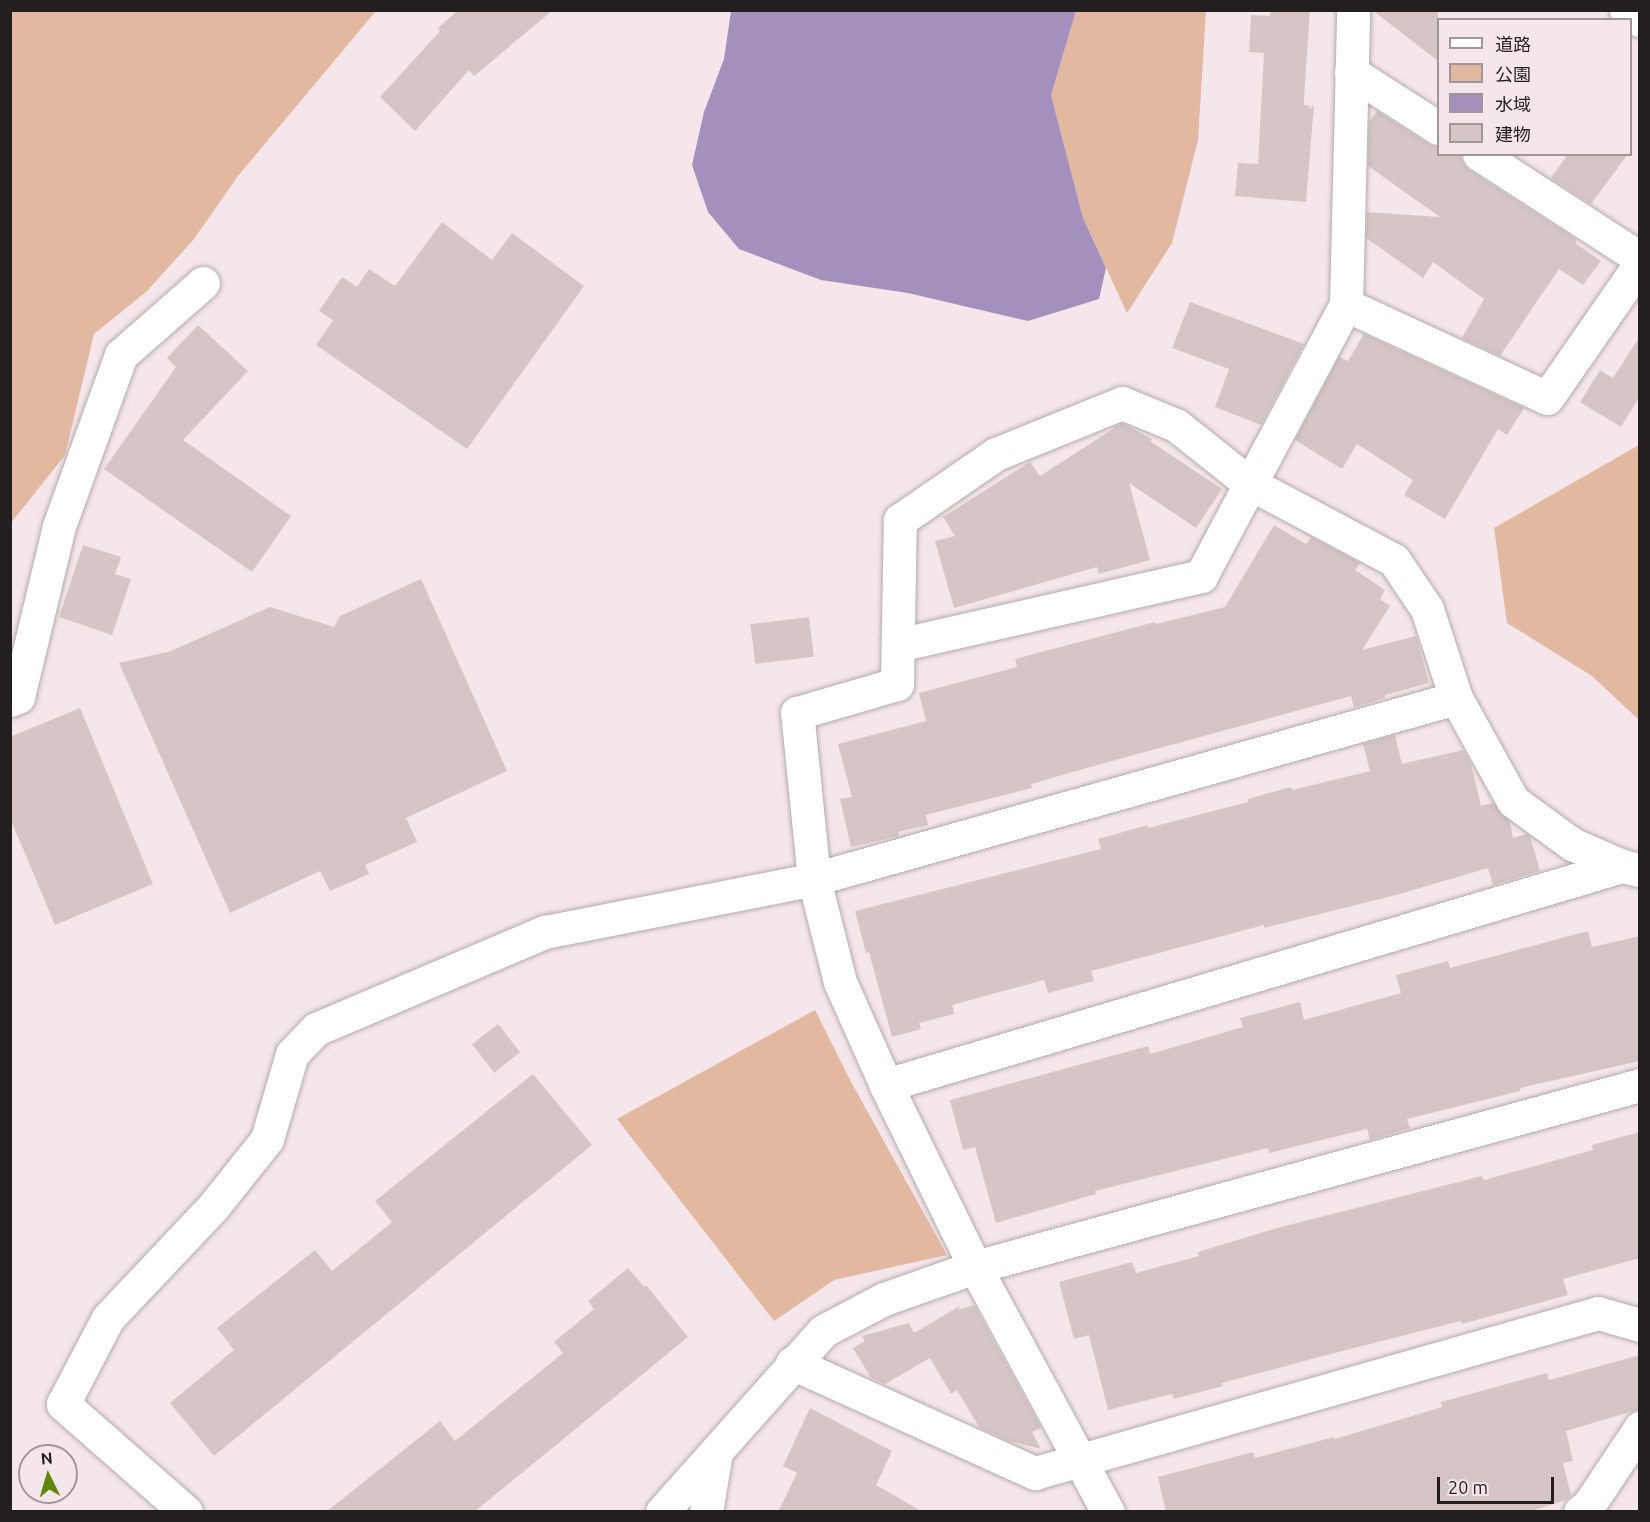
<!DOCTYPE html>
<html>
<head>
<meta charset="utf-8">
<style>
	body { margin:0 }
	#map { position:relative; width:1650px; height:1522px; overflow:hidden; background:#f4e6ea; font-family:Ubuntu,"Noto Sans JP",sans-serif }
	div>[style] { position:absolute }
	.green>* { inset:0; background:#e3b8a1 }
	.water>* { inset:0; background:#a390bc }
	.building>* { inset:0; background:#d5c6c5; transform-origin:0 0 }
	.roads { filter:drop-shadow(0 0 2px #b6a9ad) drop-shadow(0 0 2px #b6a9ad) }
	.minor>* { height:33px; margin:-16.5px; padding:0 16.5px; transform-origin:16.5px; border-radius:16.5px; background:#fff }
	span { translate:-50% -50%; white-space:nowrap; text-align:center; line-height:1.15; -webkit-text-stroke:5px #f4e6ea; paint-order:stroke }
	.frame { position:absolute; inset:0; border:12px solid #231e1f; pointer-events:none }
	.legend { position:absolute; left:1437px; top:18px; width:195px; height:138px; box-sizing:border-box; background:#f4e6ea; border:2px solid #a09699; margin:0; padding:8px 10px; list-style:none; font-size:18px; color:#231e1f }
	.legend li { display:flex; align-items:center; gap:12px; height:30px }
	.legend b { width:30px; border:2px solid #a09699 }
	.north { position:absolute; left:18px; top:1444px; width:60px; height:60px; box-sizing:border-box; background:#f4e6ea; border:2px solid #a09699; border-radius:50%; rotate:355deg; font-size:16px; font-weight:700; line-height:24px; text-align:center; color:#231e1f }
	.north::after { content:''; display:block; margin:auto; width:21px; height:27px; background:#60860a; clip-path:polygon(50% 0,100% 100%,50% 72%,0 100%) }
	.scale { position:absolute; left:1437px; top:1477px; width:117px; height:27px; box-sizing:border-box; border:3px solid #231e1f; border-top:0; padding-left:8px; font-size:18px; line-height:21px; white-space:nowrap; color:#231e1f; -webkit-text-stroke:4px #f4e6ea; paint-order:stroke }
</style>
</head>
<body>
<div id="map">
	<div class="green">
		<i style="clip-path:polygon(11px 10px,376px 11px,238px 176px,194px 239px,146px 292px,94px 334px,65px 455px,11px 523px)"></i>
		<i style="clip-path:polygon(1076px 11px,1206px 11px,1198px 140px,1172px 243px,1127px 313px,1083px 218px,1051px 95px)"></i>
		<i style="clip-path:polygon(1639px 445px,1639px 720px,1592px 676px,1507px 623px,1494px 528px)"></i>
		<i style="clip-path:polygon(815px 1010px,850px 1080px,947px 1255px,834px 1280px,774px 1321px,617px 1119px)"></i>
	</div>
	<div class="water">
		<i style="clip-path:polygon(731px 11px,1076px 11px,1051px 95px,1083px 218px,1106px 268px,1099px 299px,1028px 321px,908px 293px,821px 280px,739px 249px,708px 212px,692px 165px,704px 112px,724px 59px)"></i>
	</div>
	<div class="building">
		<i style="clip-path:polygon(458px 10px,553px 10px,474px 76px,469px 70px,415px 131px,380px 97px,440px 31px,438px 28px)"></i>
		<i style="clip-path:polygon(1271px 10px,1310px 10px,1304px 98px,1304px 105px,1310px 106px,1309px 110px,1314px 104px,1306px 202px,1235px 196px,1238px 163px,1258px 164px,1264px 53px,1249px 52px,1251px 15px,1270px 16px)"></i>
		<i style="clip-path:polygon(1372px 10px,1438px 10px,1438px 61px)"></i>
		<i style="clip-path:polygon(1377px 111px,1428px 144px,1438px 147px,1438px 154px,1461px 154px,1463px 163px,1469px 170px,1577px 240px,1575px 243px,1601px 261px,1583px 285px,1559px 269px,1500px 356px,1462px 338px,1484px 299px,1433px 262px,1423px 278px,1366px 238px,1367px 212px,1440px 217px,1368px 166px,1369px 122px)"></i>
		<i style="clip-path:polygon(1568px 154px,1628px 154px,1591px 204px,1551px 178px)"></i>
		<i style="clip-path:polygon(442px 222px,492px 260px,512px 233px,584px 286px,467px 449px,316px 345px,333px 320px,319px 311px,342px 277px,357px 287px,369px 269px,395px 286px)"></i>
		<i style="clip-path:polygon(1190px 302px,1304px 344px,1261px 425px,1215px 407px,1229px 369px,1172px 348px)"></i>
		<i style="clip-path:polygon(198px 325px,248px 371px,183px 440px,291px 516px,252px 572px,104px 469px,176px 367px,167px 358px)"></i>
		<i style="clip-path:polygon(1364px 334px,1524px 408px,1507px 435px,1498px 429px,1445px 519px,1404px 495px,1413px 480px,1357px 444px,1342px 469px,1295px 440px,1339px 357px,1348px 361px)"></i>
		<i style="clip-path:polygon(1640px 336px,1640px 396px,1621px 427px,1580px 402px,1600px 370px,1613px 378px)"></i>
		<i style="clip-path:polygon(1122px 423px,1152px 439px,1150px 441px,1222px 489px,1196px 528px,1129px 483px,1150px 560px,1099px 574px,1097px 567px,954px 608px,935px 541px,955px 536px,943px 517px,1030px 462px,1040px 476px)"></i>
		<i style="clip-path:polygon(1274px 525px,1306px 544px,1311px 537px,1360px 563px,1355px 570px,1385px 590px,1380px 599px,1390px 606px,1362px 650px,1416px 636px,1429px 683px,1385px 695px,1385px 698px,1354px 707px,1351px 696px,1090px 767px,1031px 784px,1032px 788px,926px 815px,928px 825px,898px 832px,899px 836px,851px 847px,840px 799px,852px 797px,838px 744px,926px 721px,919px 693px,1017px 667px,1015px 659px,1155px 622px,1156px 624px,1225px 607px)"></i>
		<i style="clip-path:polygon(83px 545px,121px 557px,115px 574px,131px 579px,112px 635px,59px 617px)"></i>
		<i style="clip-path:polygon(421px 579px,507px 771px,406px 818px,417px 842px,365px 865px,369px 874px,330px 891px,320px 871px,230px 913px,119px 663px,171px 651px,270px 607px,334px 627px,340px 616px)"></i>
		<i style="left:809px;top:617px;width:40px;height:59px;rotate:83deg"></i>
		<i style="clip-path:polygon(80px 708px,153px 884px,55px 925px,10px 818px,10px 737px)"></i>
		<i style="clip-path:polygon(1395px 735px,1402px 764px,1463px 750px,1471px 764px,1481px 806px,1493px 803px,1510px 822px,1513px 838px,1527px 834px,1530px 836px,1540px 871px,1493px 885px,1488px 868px,1396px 895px,1264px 928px,1264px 925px,1091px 971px,1094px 981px,1048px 993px,1044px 980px,952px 1005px,954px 1014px,919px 1023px,921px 1029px,892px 1037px,869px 952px,866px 953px,855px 911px,1101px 849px,1098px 839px,1148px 825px,1148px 828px,1248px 802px,1248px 799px,1291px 787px,1292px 790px,1370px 771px,1363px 744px)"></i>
		<i style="clip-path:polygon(1588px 931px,1592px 947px,1640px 936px,1640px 1061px,1520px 1088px,1520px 1091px,1407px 1119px,1410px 1128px,1370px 1140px,1367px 1129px,1269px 1153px,1268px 1148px,1095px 1191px,1096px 1194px,996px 1223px,975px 1147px,963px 1150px,950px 1100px,1148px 1046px,1150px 1054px,1243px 1027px,1240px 1018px,1300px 1002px,1304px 1020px,1401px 993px,1396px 975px,1448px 961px,1450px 968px)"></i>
		<i style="left:498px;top:1024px;width:36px;height:33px;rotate:52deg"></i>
		<i style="clip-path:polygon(533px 1074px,592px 1145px,214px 1456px,170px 1403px,234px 1350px,217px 1328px,315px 1250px,332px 1271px,392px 1222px,375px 1201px)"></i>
		<i style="clip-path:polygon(1640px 1132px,1640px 1258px,1563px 1279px,1568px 1295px,1462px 1324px,1461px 1321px,1319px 1357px,1222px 1383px,1223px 1386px,1174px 1399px,1172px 1394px,1108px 1410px,1089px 1335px,1074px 1339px,1059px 1282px,1132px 1262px,1136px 1273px,1199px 1256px,1198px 1252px,1277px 1228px,1482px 1176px,1484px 1180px,1593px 1150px,1592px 1145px)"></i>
		<i style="clip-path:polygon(628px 1268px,644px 1287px,646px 1285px,688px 1337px,474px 1512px,326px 1512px,440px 1421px,455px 1441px,563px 1353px,554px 1342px,594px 1309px,588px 1301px)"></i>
		<i style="clip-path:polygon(974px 1305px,1041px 1428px,1032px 1432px,1041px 1449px,1009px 1441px,979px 1427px,957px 1390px,951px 1394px,930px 1358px,885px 1384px,871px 1378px,853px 1348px,865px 1341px,862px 1336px,909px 1323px,914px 1333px,960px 1306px,958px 1310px)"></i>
		<i style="clip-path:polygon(1640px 1355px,1640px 1409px,1566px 1431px,1573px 1461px,1563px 1463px,1571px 1495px,1566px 1500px,1528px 1512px,1166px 1512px,1158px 1477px,1253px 1452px,1255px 1458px,1334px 1437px,1335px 1439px,1442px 1407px,1441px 1402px,1547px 1373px,1549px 1380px)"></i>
		<i style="clip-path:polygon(810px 1408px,892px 1451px,876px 1485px,923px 1512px,778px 1512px,797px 1473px,783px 1466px)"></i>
	</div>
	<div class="roads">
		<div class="minor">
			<i style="left:1626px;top:10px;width:17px;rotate:36deg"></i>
			<i style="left:1351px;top:72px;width:103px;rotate:32.8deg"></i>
			<i style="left:1479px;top:154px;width:192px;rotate:32.9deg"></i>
			<i style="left:1346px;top:305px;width:221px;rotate:24.8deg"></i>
			<i style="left:1547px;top:398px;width:163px;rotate:-55.2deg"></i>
			<i style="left:898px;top:645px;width:311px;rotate:-12.8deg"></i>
			<i style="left:1201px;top:576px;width:307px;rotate:-61.9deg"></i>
			<i style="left:1346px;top:305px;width:295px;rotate:-88.6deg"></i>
			<i style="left:10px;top:700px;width:9px;rotate:-21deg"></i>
			<i style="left:18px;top:697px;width:176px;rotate:-76.5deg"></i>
			<i style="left:59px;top:526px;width:182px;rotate:-70.1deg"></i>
			<i style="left:121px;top:355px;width:109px;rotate:-41.3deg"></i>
			<i style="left:886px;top:1085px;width:768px;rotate:-16.57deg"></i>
			<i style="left:792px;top:1363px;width:267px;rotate:24.4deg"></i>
			<i style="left:1035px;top:1473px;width:585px;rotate:-15.86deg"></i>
			<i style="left:1598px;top:1313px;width:44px;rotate:15.9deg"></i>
			<i style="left:186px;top:1512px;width:164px;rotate:-138.7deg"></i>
			<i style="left:63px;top:1404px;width:97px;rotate:-62.4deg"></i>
			<i style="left:108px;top:1318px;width:153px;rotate:-46.6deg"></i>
			<i style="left:213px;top:1207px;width:87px;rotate:-51.5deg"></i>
			<i style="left:267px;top:1139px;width:89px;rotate:-73.6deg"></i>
			<i style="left:292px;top:1054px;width:35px;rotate:-46deg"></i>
			<i style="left:316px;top:1029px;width:249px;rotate:-23deg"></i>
			<i style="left:545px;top:932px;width:274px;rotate:-11.1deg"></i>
			<i style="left:814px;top:879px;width:667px;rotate:-15.74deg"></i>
			<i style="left:662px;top:1512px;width:242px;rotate:-48.3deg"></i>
			<i style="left:823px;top:1331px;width:69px;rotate:-27.7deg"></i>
			<i style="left:884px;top:1299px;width:96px;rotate:-19.4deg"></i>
			<i style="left:975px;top:1267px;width:689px;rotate:-15.31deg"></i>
			<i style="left:706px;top:1512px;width:61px;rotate:-80.5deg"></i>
			<i style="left:1108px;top:1512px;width:279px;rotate:-118.5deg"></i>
			<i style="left:975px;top:1267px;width:203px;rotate:-116.1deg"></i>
			<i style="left:886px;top:1085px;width:113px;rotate:-114.1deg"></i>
			<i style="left:840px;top:982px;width:106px;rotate:-104.2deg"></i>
			<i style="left:814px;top:879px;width:167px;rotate:-95.8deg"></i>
			<i style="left:797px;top:713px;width:104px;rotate:-16.2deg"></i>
			<i style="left:897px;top:684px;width:164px;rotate:-89deg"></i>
			<i style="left:900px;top:520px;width:116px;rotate:-34.5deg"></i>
			<i style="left:996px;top:454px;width:136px;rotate:-22deg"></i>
			<i style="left:1122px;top:403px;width:58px;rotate:22.2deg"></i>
			<i style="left:1176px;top:425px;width:93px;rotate:38.5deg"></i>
			<i style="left:1249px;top:483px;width:164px;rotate:28deg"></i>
			<i style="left:1394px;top:560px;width:59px;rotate:56deg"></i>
			<i style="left:1427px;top:609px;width:94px;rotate:72deg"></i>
			<i style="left:1456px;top:698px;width:118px;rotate:61deg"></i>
			<i style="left:1513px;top:801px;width:73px;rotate:36.1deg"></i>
			<i style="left:1572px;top:844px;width:55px;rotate:23.7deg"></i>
			<i style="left:1622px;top:866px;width:18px;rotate:13deg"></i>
			<i style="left:1580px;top:1512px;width:10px;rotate:-37deg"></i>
			<i style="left:1588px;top:1506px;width:94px;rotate:-56.3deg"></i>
		</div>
	</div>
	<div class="frame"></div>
	<ul class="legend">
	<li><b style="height:8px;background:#fff"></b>道路</li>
	<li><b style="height:16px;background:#e3b8a1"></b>公園</li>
	<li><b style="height:16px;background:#a390bc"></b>水域</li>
	<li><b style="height:16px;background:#d5c6c5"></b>建物</li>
	</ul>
	<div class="north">N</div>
	<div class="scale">20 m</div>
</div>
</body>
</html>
